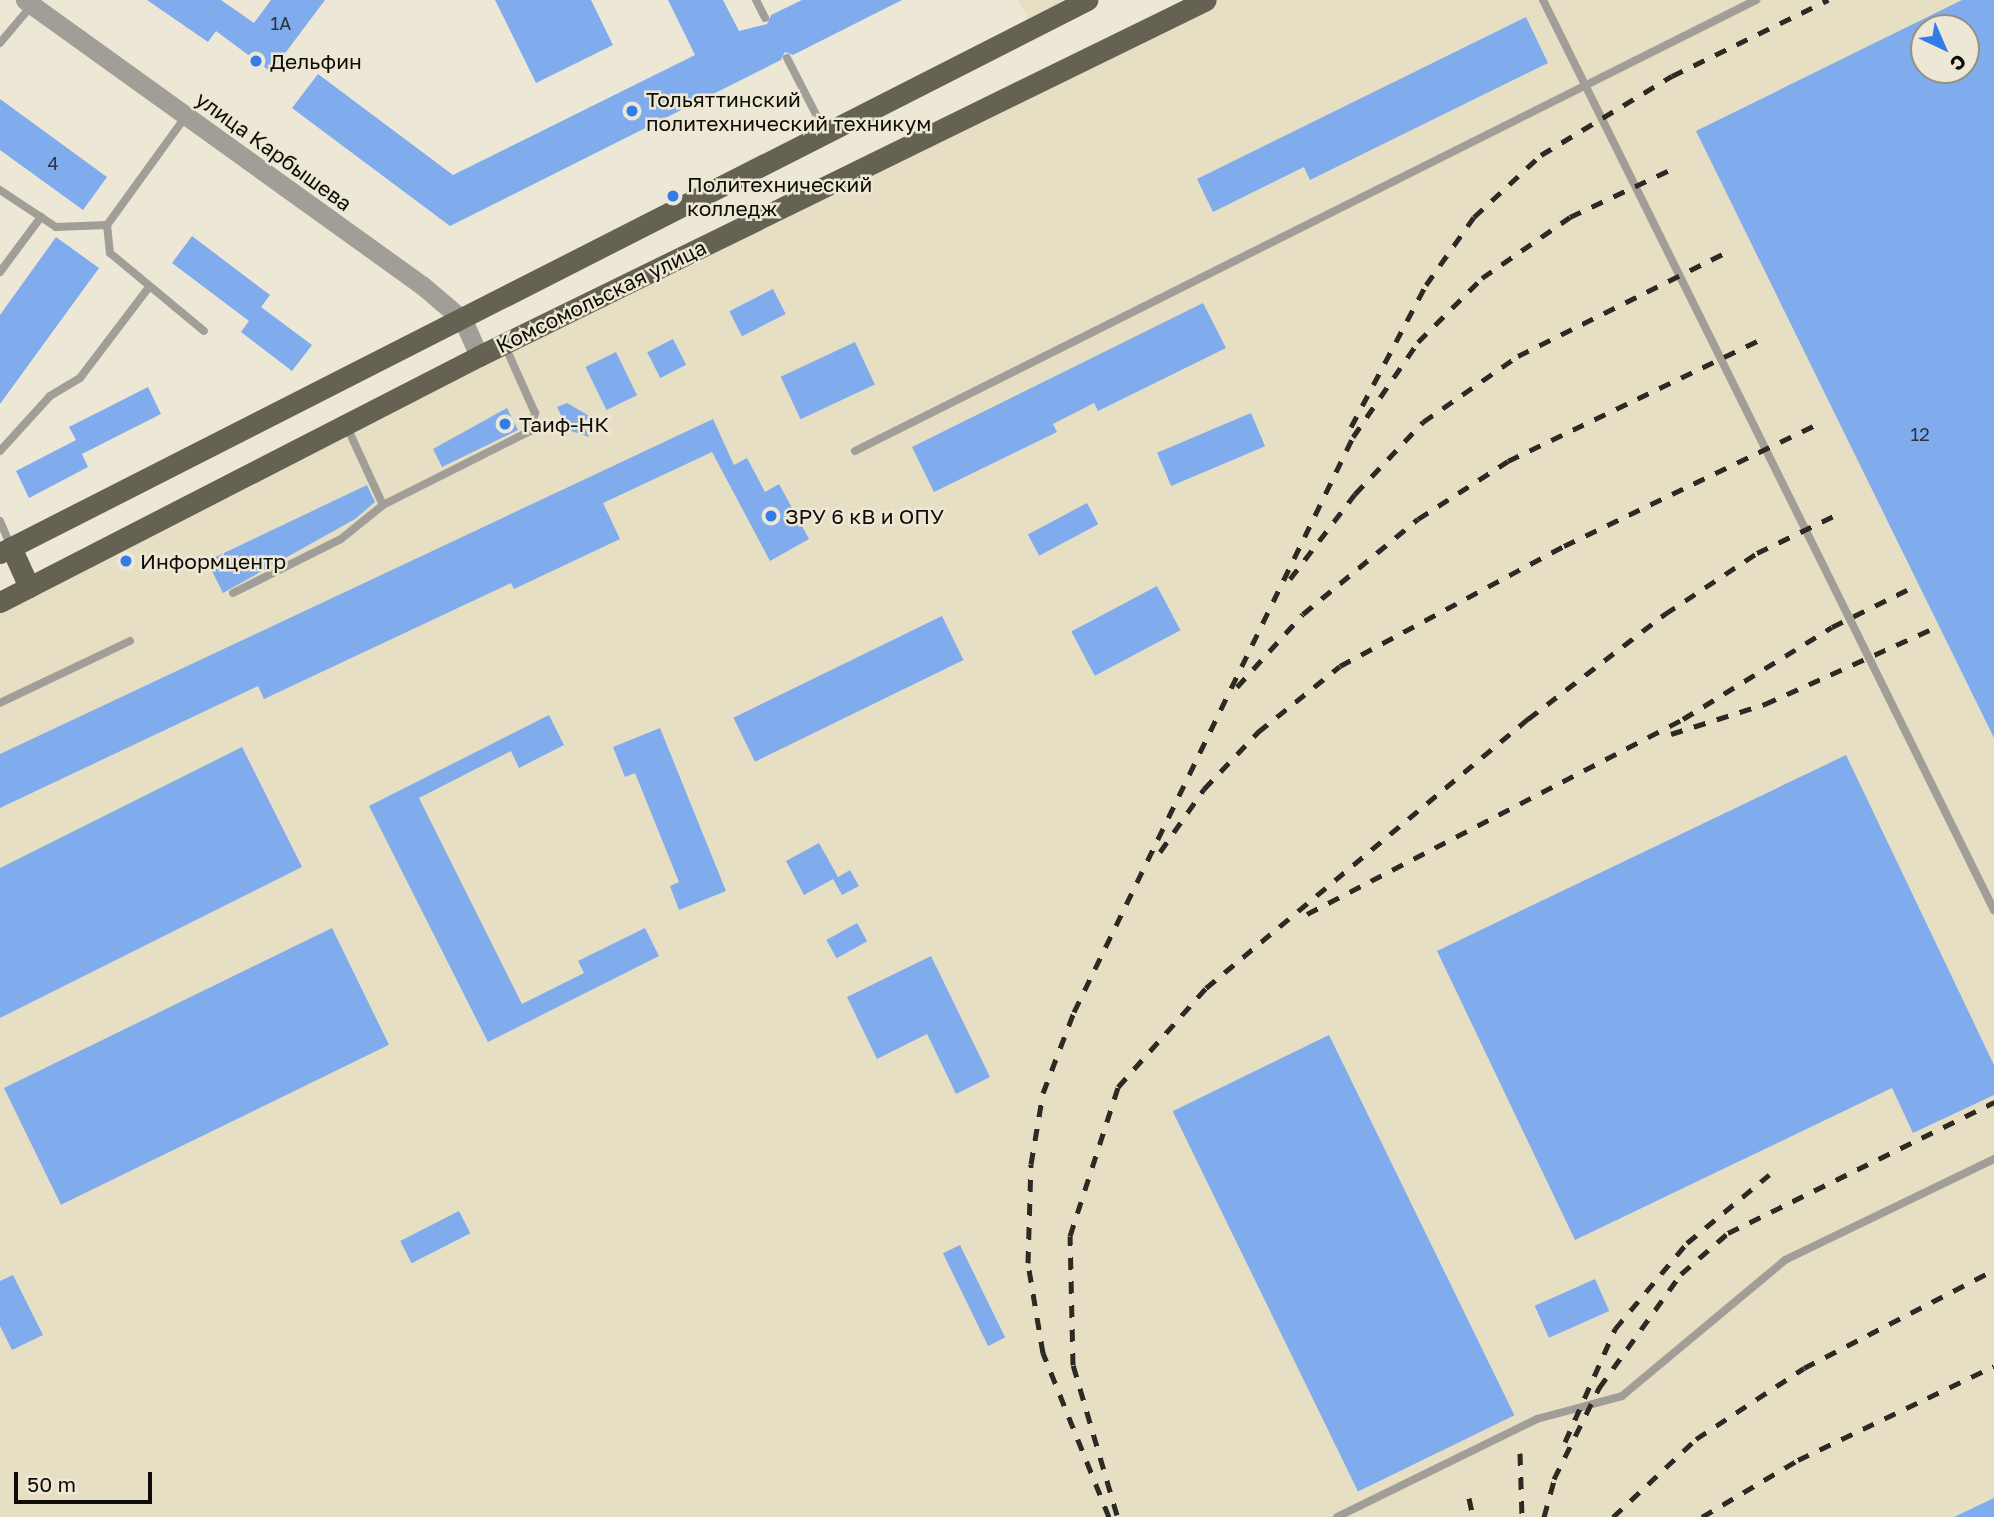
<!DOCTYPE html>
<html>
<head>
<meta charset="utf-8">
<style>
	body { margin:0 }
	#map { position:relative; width:1994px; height:1517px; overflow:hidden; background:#ede8d5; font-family:"Golos Text",sans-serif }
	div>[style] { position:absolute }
	.built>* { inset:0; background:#e6dfc4 }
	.building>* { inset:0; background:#80acee; transform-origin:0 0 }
	.service>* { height:8px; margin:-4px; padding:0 4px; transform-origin:4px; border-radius:4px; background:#a09e96 }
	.tertiary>* { height:19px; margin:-9.5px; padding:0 9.5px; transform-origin:9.5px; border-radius:9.5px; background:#a09e96 }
	.primary>* { height:21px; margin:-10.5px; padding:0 10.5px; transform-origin:10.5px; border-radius:10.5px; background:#656153 }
	.rail>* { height:5px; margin-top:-2.5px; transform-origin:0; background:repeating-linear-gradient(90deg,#2c2a22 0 12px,transparent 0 24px) }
	.dots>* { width:19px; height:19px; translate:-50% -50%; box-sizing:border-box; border:4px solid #ede8d5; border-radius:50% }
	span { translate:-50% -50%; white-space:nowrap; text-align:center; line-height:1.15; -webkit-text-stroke:5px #ede8d5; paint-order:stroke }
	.number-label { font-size:18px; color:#2a3440 }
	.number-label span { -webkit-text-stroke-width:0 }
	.poi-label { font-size:21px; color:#0e0c06 }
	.left { translate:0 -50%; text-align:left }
	.street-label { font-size:21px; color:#0e0c06 }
	.north { position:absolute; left:1910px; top:14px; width:70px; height:70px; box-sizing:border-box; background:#ede8d5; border:2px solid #949082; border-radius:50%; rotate:136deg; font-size:19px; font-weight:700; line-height:28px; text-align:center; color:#0e0c06 }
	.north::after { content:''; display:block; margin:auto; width:24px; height:32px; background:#327ce9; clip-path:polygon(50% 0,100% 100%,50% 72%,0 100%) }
	.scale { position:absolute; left:14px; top:1472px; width:138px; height:32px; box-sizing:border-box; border:4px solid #0e0c06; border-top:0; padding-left:9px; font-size:21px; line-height:24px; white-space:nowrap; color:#0e0c06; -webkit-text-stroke:5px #ede8d5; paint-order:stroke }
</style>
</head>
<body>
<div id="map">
	<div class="built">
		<i style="clip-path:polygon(1018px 0,1072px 0,1029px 21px)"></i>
		<i style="clip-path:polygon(evenodd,1212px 0,1994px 0,1994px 1517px,0 1517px,0 604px,1212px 0,1924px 28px,1966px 28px,1966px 70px,1924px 70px,1924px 28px)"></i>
	</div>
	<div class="building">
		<i style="clip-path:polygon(147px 0,221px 0,254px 23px,271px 0,325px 0,271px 72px,216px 31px,208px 42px)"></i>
		<i style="clip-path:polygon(495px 0,591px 0,613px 45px,536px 83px)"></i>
		<i style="clip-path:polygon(668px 0,723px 0,739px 31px,767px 24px,771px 15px,802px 0,902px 0,793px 55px,785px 52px,781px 60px,450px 226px,292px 108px,318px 74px,453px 175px,695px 55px)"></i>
		<i style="clip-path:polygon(evenodd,1962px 0,1994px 0,1994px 738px,1696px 131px,1962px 0,1924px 28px,1966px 28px,1966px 70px,1924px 70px,1924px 28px)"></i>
		<i style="clip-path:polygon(1526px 17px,1548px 63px,1310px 180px,1304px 167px,1213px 212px,1197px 179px)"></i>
		<i style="clip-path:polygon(0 99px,107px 177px,83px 210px,0 150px)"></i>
		<i style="clip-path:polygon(192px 236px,270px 295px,261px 307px,312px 345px,292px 371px,241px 332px,249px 321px,172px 263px)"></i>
		<i style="clip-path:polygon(56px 237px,99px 268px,0 404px,0 315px)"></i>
		<i style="left:773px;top:289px;width:28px;height:49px;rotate:63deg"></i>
		<i style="clip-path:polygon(1203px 303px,1226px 348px,1098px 411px,1094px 403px,1053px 424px,1057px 432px,934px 492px,912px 447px)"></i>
		<i style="left:673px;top:339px;width:29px;height:29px;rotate:63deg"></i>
		<i style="left:855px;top:342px;width:47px;height:82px;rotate:65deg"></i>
		<i style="left:616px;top:352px;width:48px;height:34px;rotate:64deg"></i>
		<i style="clip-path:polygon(148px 387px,161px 414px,82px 454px,88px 467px,29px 498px,16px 471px,76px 440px,69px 427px)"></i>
		<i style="clip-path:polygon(567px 403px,591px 417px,582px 422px,589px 437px,568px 430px,557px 407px)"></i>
		<i style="clip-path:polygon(507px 408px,518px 430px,442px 467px,433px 449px)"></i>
		<i style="left:1251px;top:413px;width:36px;height:102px;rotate:67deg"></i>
		<i style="clip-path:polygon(713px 419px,734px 465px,747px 458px,765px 492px,779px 484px,809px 539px,770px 561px,712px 452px,603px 503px,620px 539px,514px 589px,511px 583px,264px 699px,258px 686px,0 808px,0 754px)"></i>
		<i style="clip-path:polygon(367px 485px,375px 502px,355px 519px,223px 593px,207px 561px)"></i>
		<i style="left:1087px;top:503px;width:24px;height:67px;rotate:62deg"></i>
		<i style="left:1157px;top:586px;width:50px;height:97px;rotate:62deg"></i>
		<i style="left:942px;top:616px;width:49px;height:232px;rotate:64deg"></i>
		<i style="clip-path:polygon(549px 715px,564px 745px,519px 768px,511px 751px,419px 798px,522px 1004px,584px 973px,578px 961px,645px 928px,659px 956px,488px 1042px,369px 806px)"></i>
		<i style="clip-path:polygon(660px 728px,726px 891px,679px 910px,670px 886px,679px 882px,635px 773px,625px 777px,613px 747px)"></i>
		<i style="clip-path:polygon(242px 747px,302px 867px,0 1018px,0 868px)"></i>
		<i style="clip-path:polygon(1846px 755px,1994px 1065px,1994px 1095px,1913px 1133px,1892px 1088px,1575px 1240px,1437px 951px)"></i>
		<i style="clip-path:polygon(819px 843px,838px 877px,850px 870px,859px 886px,842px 895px,833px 879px,804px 895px,786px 861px)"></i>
		<i style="left:857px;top:923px;width:21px;height:35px;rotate:61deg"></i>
		<i style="left:332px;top:928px;width:130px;height:365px;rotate:64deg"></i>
		<i style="clip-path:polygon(931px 956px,990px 1077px,956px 1094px,927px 1034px,877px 1059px,847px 997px)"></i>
		<i style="left:1329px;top:1035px;width:423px;height:174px;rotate:64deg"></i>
		<i style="left:459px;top:1211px;width:25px;height:66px;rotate:63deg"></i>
		<i style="left:960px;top:1245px;width:103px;height:19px;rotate:64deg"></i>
		<i style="clip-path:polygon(13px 1275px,43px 1335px,12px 1350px,0 1326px,0 1281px)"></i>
		<i style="left:1595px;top:1279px;width:35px;height:66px;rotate:66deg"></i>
		<i style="clip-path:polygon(1994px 1498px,1994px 1517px,1954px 1517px)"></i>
	</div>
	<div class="service">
		<i style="left:756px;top:0;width:20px;rotate:63deg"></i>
		<i style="left:1543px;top:0;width:1016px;rotate:63.64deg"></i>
		<i style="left:0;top:43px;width:50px;rotate:-49.9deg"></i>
		<i style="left:787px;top:58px;width:81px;rotate:62.8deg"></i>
		<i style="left:186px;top:116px;width:135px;rotate:125.9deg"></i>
		<i style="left:107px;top:225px;width:28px;rotate:84deg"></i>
		<i style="left:110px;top:253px;width:122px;rotate:39.7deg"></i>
		<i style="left:0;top:190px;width:67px;rotate:33.5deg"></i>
		<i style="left:56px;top:227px;width:51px;rotate:-2.2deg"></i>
		<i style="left:0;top:272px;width:69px;rotate:-53.3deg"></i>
		<i style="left:0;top:451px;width:74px;rotate:-47.7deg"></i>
		<i style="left:50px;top:396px;width:35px;rotate:-31deg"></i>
		<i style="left:80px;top:378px;width:114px;rotate:-52.8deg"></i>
		<i style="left:855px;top:451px;width:1008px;rotate:-26.59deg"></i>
		<i style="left:383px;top:505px;width:165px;rotate:-26.7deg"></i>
		<i style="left:530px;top:431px;width:19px;rotate:-74deg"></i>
		<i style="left:535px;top:413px;width:73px;rotate:-114.1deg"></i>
		<i style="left:0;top:521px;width:28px;rotate:67deg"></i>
		<i style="left:233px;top:593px;width:121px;rotate:-26.6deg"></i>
		<i style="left:341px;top:539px;width:54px;rotate:-39deg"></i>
		<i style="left:383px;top:505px;width:86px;rotate:-114.8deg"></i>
		<i style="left:0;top:703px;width:144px;rotate:-25.5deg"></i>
		<i style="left:1337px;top:1517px;width:223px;rotate:-26.1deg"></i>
		<i style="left:1537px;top:1419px;width:88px;rotate:-15.1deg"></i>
		<i style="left:1622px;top:1396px;width:212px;rotate:-39.8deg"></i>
		<i style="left:1785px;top:1260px;width:232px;rotate:-25.8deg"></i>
	</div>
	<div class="tertiary">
		<i style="left:25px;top:0;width:490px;rotate:35.7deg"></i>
		<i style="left:423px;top:286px;width:52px;rotate:40.4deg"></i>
		<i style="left:463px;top:320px;width:39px;rotate:66deg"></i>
	</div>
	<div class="primary">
		<i style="left:11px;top:547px;width:44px;rotate:65.8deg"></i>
		<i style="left:0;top:553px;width:1220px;rotate:-26.96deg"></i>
		<i style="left:0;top:602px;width:538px;rotate:-27.18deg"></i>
		<i style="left:479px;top:356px;width:809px;rotate:-26.09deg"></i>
	</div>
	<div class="rail">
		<i style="left:1351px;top:427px;width:161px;rotate:-62.2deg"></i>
		<i style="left:1426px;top:285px;width:83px;rotate:-54.8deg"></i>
		<i style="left:1474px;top:217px;width:91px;rotate:-42.8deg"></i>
		<i style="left:1541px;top:155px;width:153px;rotate:-31.1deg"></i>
		<i style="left:1672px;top:76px;width:174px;rotate:-26deg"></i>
		<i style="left:1290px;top:579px;width:107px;rotate:-52.6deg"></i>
		<i style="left:1355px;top:494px;width:99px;rotate:-46.6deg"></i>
		<i style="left:1423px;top:422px;width:116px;rotate:-34.8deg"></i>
		<i style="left:1518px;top:356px;width:231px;rotate:-26.5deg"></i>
		<i style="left:1237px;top:687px;width:98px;rotate:-47.9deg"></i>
		<i style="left:1303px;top:614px;width:149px;rotate:-39.6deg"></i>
		<i style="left:1418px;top:519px;width:107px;rotate:-32.8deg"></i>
		<i style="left:1508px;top:461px;width:279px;rotate:-25.7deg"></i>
		<i style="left:1671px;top:734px;width:99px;rotate:-17.7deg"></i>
		<i style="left:1765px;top:704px;width:181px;rotate:-24.2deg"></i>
		<i style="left:1160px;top:852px;width:77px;rotate:-55.1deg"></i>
		<i style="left:1204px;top:789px;width:79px;rotate:-46.5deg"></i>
		<i style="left:1258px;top:732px;width:105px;rotate:-38.8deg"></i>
		<i style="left:1340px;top:666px;width:254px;rotate:-28.2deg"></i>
		<i style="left:1564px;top:546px;width:279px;rotate:-25.7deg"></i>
		<i style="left:1307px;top:914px;width:424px;rotate:-27.4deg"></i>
		<i style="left:1683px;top:719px;width:175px;rotate:-31.7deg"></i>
		<i style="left:1832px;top:627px;width:84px;rotate:-26.3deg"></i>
		<i style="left:1565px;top:1442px;width:124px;rotate:-66.1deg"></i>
		<i style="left:1615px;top:1329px;width:112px;rotate:-50.1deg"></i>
		<i style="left:1687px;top:1243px;width:107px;rotate:-39.7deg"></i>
		<i style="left:1520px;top:1453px;width:64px;rotate:88.2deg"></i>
		<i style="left:1554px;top:1479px;width:102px;rotate:-63.7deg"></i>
		<i style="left:1599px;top:1388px;width:140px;rotate:-54.3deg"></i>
		<i style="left:1681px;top:1274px;width:62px;rotate:-41.1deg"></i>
		<i style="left:1728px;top:1233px;width:297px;rotate:-26.2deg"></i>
		<i style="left:1469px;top:1498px;width:19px;rotate:78deg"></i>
		<i style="left:1117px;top:1515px;width:156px;rotate:-106.3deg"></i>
		<i style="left:1073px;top:1365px;width:129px;rotate:-91.3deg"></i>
		<i style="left:1070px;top:1236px;width:157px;rotate:-72.1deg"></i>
		<i style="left:1118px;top:1087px;width:132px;rotate:-48.4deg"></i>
		<i style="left:1206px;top:988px;width:420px;rotate:-39.9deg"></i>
		<i style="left:1528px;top:719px;width:173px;rotate:-37.5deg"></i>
		<i style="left:1665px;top:614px;width:110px;rotate:-33.5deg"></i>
		<i style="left:1757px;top:553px;width:88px;rotate:-25.7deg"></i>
		<i style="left:1109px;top:1517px;width:177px;rotate:-111.9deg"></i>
		<i style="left:1043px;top:1353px;width:91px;rotate:-99.5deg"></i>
		<i style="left:1028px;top:1263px;width:99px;rotate:-88.3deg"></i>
		<i style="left:1031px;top:1164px;width:72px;rotate:-80.4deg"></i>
		<i style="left:1043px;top:1093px;width:87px;rotate:-69.1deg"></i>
		<i style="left:1074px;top:1012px;width:639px;rotate:-64.12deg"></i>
		<i style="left:1353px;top:437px;width:115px;rotate:-55.6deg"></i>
		<i style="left:1418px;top:342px;width:91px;rotate:-45deg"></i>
		<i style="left:1482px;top:278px;width:107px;rotate:-34.7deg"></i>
		<i style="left:1570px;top:217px;width:119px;rotate:-25.3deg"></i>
		<i style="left:1544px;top:1517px;width:46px;rotate:-74.7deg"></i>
		<i style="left:1613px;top:1517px;width:114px;rotate:-43.2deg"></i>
		<i style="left:1696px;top:1439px;width:129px;rotate:-33.3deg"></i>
		<i style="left:1804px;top:1368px;width:214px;rotate:-27.3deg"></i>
		<i style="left:1702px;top:1517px;width:112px;rotate:-30.7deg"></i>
		<i style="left:1798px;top:1460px;width:217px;rotate:-25.6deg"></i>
	</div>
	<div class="dots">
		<i style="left:256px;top:61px;background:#327ce9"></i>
		<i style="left:632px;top:111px;background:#327ce9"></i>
		<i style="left:673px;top:196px;background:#327ce9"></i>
		<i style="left:505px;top:424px;background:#327ce9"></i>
		<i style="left:771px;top:516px;background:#327ce9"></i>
		<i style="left:126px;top:561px;background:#327ce9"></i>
	</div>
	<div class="number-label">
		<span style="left:281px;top:23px">1А</span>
		<span style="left:53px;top:163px">4</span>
		<span style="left:1920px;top:434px">12</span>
	</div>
	<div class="poi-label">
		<span class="left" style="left:270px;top:61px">Дельфин</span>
		<span class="left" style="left:646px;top:111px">Тольяттинский<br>политехнический техникум</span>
		<span class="left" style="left:687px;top:196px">Политехнический<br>колледж</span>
		<span class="left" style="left:519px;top:424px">Таиф-НК</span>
		<span class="left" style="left:785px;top:516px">ЗРУ 6 кВ и ОПУ</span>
		<span class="left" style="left:140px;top:561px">Информцентр</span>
	</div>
	<div class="street-label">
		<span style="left:274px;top:151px;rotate:36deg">улица Карбышева</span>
		<span style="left:601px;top:296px;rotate:-26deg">Комсомольская улица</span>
	</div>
	<div class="north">С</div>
	<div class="scale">50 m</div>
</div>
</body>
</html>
